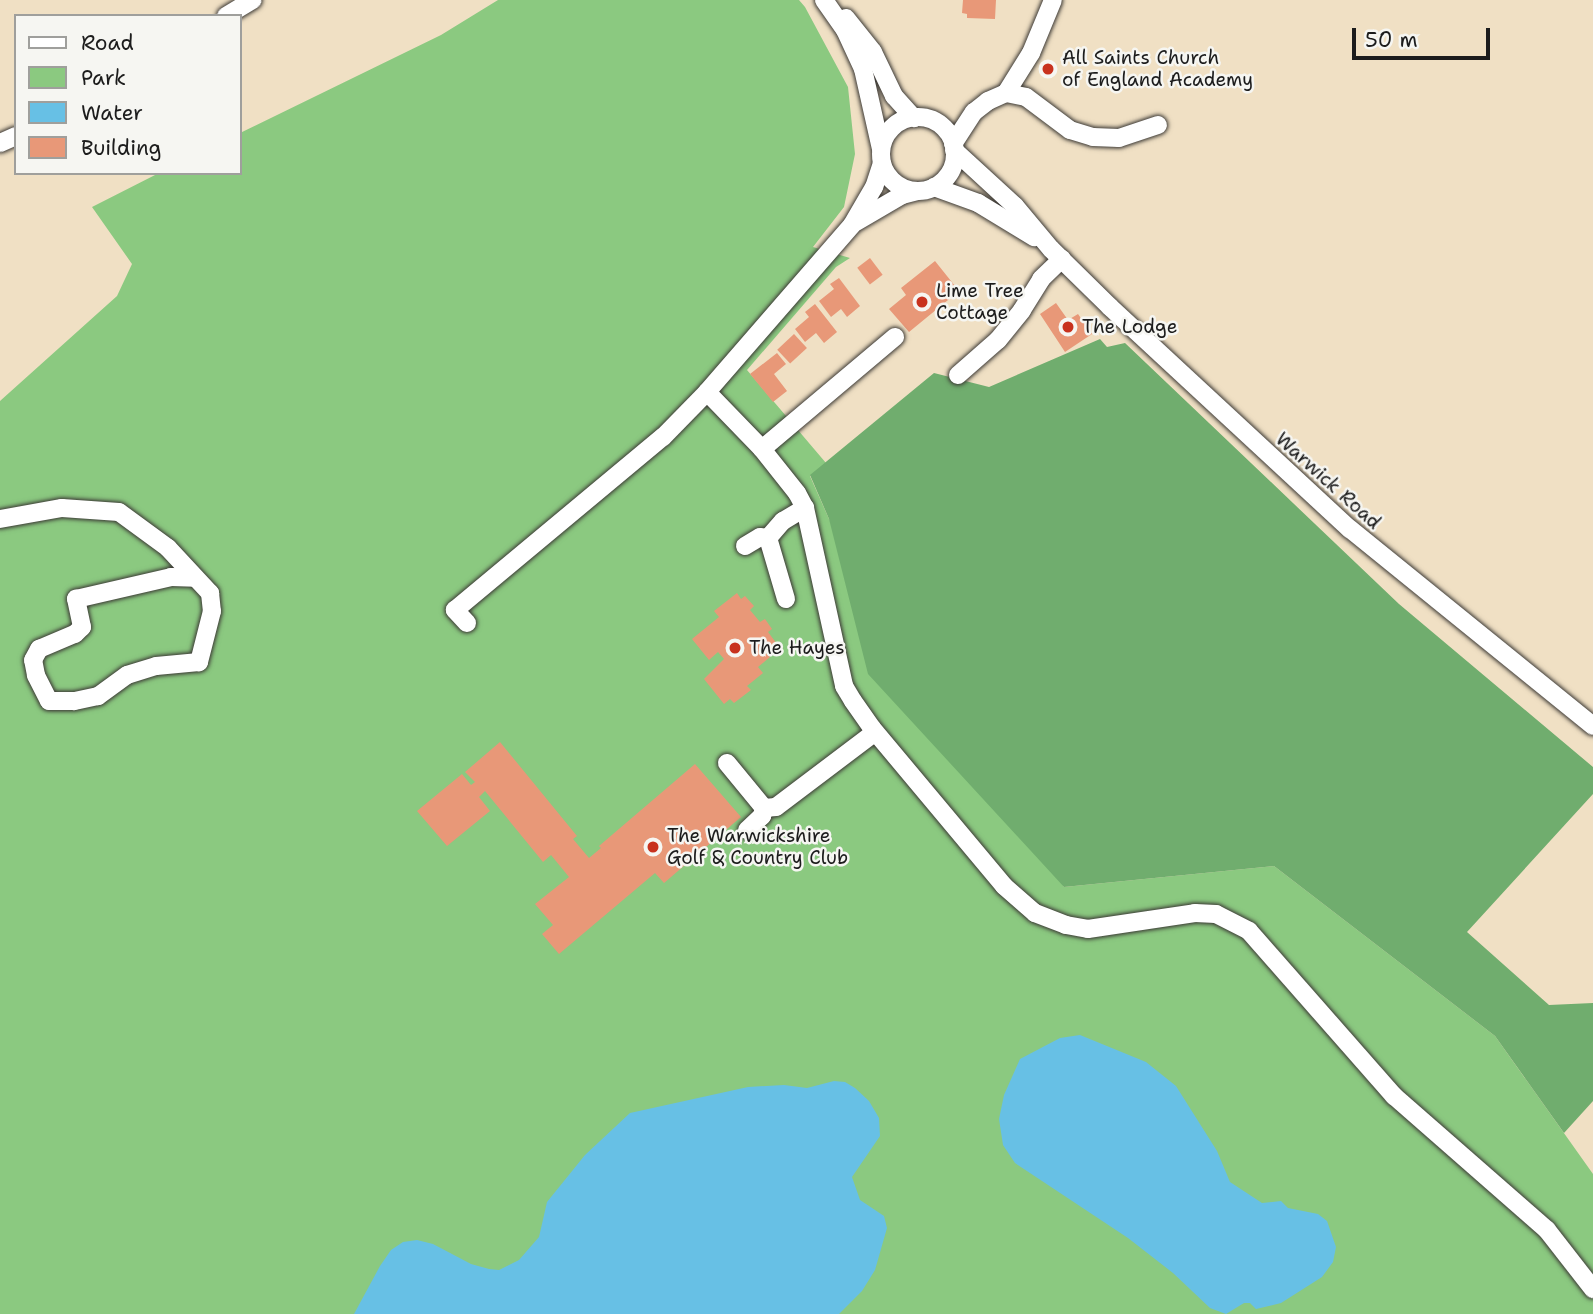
<!DOCTYPE html>
<html>
<head>
<meta charset="utf-8">
<style>
	body { margin:0 }
	#map { position:relative; width:1593px; height:1314px; overflow:hidden; background:#f0e0c4; font-family:"Shantell Sans",sans-serif }
	div>[style] { position:absolute }
	.green>* { inset:0; background:#8bc980 }
	.forest>* { inset:0; background:#70ad6e }
	.water>* { inset:0; background:#67c0e5 }
	.building>* { inset:0; background:#e89878; transform-origin:0 0 }
	.roads { filter:drop-shadow(0 0 2px #3c3935) drop-shadow(0 0 2px #3c3935) }
	.minor>* { height:18px; margin:-9px; padding:0 9px; transform-origin:9px; border-radius:9px; background:#fff }
	.minor>.ring { margin:-9px; padding:0; box-sizing:content-box; background:none; border:18px solid #fff; border-radius:50% }
	.dots>* { width:19px; height:19px; translate:-50% -50%; box-sizing:border-box; border:4px solid #f6f6f2; border-radius:50% }
	span { translate:-50% -50%; white-space:nowrap; text-align:center; line-height:1.15; -webkit-text-stroke:5px #f6f6f2; paint-order:stroke }
	.poi-label { font-size:19px; color:#1c1c1c }
	.left { translate:0 -50%; text-align:left }
	.street-label { font-size:19px; color:#1c1c1c }
	.legend { position:absolute; left:14px; top:14px; width:228px; height:161px; box-sizing:border-box; background:#f6f6f2; border:2px solid #9f9f9c; margin:0; padding:9px 12px; list-style:none; font-size:21px; color:#1c1c1c }
	.legend li { display:flex; align-items:center; gap:14px; height:35px }
	.legend b { width:35px; border:2px solid #9f9f9c }
	.scale { position:absolute; left:1352px; top:28px; width:138px; height:32px; box-sizing:border-box; border:4px solid #1c1c1c; border-top:0; padding-left:9px; font-size:21px; line-height:24px; white-space:nowrap; color:#1c1c1c; -webkit-text-stroke:5px #f6f6f2; paint-order:stroke }
</style>
</head>
<body>
<div id="map">
	<div class="green">
		<i style="clip-path:polygon(498px 0,799px 0,805px 7px,848px 87px,855px 154px,844px 207px,813px 247px,850px 258px,836px 267px,747px 370px,826px 463px,810px 476px,829px 519px,1064px 887px,1274px 866px,1495px 1036px,1593px 1174px,1593px 1314px,0 1314px,0 401px,117px 296px,132px 264px,92px 207px,159px 173px,240px 173px,240px 133px,441px 35px)"></i>
	</div>
	<div class="forest">
		<i style="clip-path:polygon(1100px 339px,1107px 347px,1125px 343px,1399px 604px,1593px 767px,1593px 794px,1467px 932px,1549px 1005px,1593px 1003px,1593px 1101px,1564px 1133px,1495px 1036px,1274px 866px,1064px 887px,868px 674px,829px 519px,810px 475px,934px 373px,989px 387px)"></i>
	</div>
	<div class="water">
		<i style="clip-path:polygon(1080px 1035px,1146px 1062px,1176px 1086px,1217px 1151px,1230px 1182px,1262px 1203px,1281px 1201px,1288px 1208px,1318px 1214px,1327px 1221px,1336px 1247px,1333px 1262px,1322px 1277px,1281px 1303px,1256px 1309px,1250px 1303px,1244px 1303px,1226px 1314px,1210px 1308px,1173px 1273px,1128px 1238px,1015px 1163px,1003px 1145px,999px 1119px,1004px 1095px,1020px 1059px,1060px 1038px)"></i>
		<i style="clip-path:polygon(834px 1081px,845px 1082px,855px 1088px,869px 1101px,879px 1118px,880px 1136px,852px 1177px,860px 1200px,884px 1216px,887px 1228px,875px 1270px,862px 1291px,839px 1314px,354px 1314px,380px 1266px,391px 1250px,403px 1242px,417px 1240px,433px 1244px,471px 1264px,489px 1269px,499px 1270px,519px 1260px,539px 1237px,547px 1202px,585px 1155px,630px 1113px,748px 1087px,784px 1085px,807px 1088px)"></i>
	</div>
	<div class="building">
		<i style="clip-path:polygon(963px 0,996px 0,995px 19px,967px 18px,967px 14px,962px 13px)"></i>
		<i style="left:870px;top:258px;width:21px;height:16px;rotate:53deg"></i>
		<i style="clip-path:polygon(935px 261px,959px 291px,909px 332px,889px 309px,906px 295px,901px 288px)"></i>
		<i style="clip-path:polygon(839px 278px,860px 306px,847px 317px,841px 309px,831px 317px,819px 301px,834px 289px,830px 284px)"></i>
		<i style="clip-path:polygon(1056px 303px,1068px 320px,1078px 314px,1092px 334px,1065px 352px,1040px 314px)"></i>
		<i style="clip-path:polygon(815px 304px,837px 332px,824px 343px,816px 333px,805px 342px,795px 329px,809px 317px,805px 312px)"></i>
		<i style="left:794px;top:334px;width:19px;height:23px;rotate:47deg"></i>
		<i style="clip-path:polygon(777px 353px,786px 364px,774px 374px,787px 391px,773px 402px,750px 374px)"></i>
		<i style="clip-path:polygon(737px 593px,741px 599px,745px 596px,754px 606px,750px 610px,760px 622px,765px 619px,772px 629px,768px 632px,777px 644px,766px 653px,770px 657px,758px 667px,763px 673px,747px 686px,751px 690px,734px 703px,730px 699px,724px 704px,704px 679px,724px 659px,718px 652px,709px 660px,692px 639px,719px 617px,714px 611px)"></i>
		<i style="clip-path:polygon(500px 742px,577px 836px,573px 839px,589px 858px,601px 848px,599px 846px,695px 764px,741px 817px,664px 883px,655px 873px,559px 954px,542px 934px,553px 925px,535px 904px,569px 877px,551px 855px,543px 862px,485px 791px,479px 797px,490px 811px,447px 846px,417px 811px,462px 774px,471px 785px,475px 782px,465px 772px)"></i>
	</div>
	<div class="roads">
		<div class="minor">
			<i style="left:824px;top:0;width:37px;rotate:55deg"></i>
			<i style="left:845px;top:30px;width:43px;rotate:65.2deg"></i>
			<i style="left:863px;top:69px;width:82px;rotate:77.3deg"></i>
			<i style="left:226px;top:16px;width:31px;rotate:-31deg"></i>
			<i style="left:846px;top:18px;width:43px;rotate:51.5deg"></i>
			<i style="left:873px;top:52px;width:49px;rotate:64.5deg"></i>
			<i style="left:894px;top:96px;width:30px;rotate:48deg"></i>
			<i style="left:1006px;top:93px;width:47px;rotate:-58deg"></i>
			<i style="left:1031px;top:53px;width:57px;rotate:-67.5deg"></i>
			<i class="ring" style="left:881px;top:117px;width:56px;height:56px"></i>
			<i style="left:0;top:143px;width:17px;rotate:-24deg"></i>
			<i style="left:953px;top:144px;width:38px;rotate:-57deg"></i>
			<i style="left:974px;top:112px;width:18px;rotate:-38deg"></i>
			<i style="left:988px;top:101px;width:20px;rotate:-24deg"></i>
			<i style="left:1006px;top:93px;width:20px;rotate:11deg"></i>
			<i style="left:1026px;top:97px;width:55px;rotate:36.9deg"></i>
			<i style="left:1070px;top:130px;width:24px;rotate:17deg"></i>
			<i style="left:1093px;top:137px;width:26px;rotate:2deg"></i>
			<i style="left:1119px;top:138px;width:41px;rotate:-18.4deg"></i>
			<i style="left:954px;top:150px;width:83px;rotate:42.6deg"></i>
			<i style="left:1015px;top:206px;width:56px;rotate:50.1deg"></i>
			<i style="left:1051px;top:249px;width:83px;rotate:44.5deg"></i>
			<i style="left:1110px;top:307px;width:327px;rotate:42.8deg"></i>
			<i style="left:1350px;top:529px;width:313px;rotate:39deg"></i>
			<i style="left:882px;top:163px;width:25px;rotate:108deg"></i>
			<i style="left:874px;top:187px;width:44px;rotate:120.1deg"></i>
			<i style="left:852px;top:225px;width:221px;rotate:131deg"></i>
			<i style="left:707px;top:392px;width:79px;rotate:46deg"></i>
			<i style="left:762px;top:449px;width:56px;rotate:51.5deg"></i>
			<i style="left:797px;top:493px;width:17px;rotate:62deg"></i>
			<i style="left:805px;top:508px;width:182px;rotate:77.6deg"></i>
			<i style="left:844px;top:686px;width:17px;rotate:59deg"></i>
			<i style="left:853px;top:701px;width:33px;rotate:55deg"></i>
			<i style="left:872px;top:728px;width:206px;rotate:50.1deg"></i>
			<i style="left:1004px;top:886px;width:41px;rotate:41.1deg"></i>
			<i style="left:1035px;top:913px;width:33px;rotate:21deg"></i>
			<i style="left:1066px;top:925px;width:22px;rotate:10deg"></i>
			<i style="left:1088px;top:929px;width:108px;rotate:-8.5deg"></i>
			<i style="left:1195px;top:913px;width:21px;rotate:3deg"></i>
			<i style="left:1216px;top:914px;width:37px;rotate:27deg"></i>
			<i style="left:1249px;top:931px;width:220px;rotate:48.7deg"></i>
			<i style="left:1394px;top:1096px;width:203px;rotate:41.2deg"></i>
			<i style="left:1547px;top:1230px;width:75px;rotate:52.1deg"></i>
			<i style="left:934px;top:187px;width:47px;rotate:20deg"></i>
			<i style="left:978px;top:203px;width:66px;rotate:31.3deg"></i>
			<i style="left:856px;top:222px;width:53px;rotate:-30.4deg"></i>
			<i style="left:902px;top:195px;width:16px;rotate:-14deg"></i>
			<i style="left:958px;top:375px;width:53px;rotate:-41.2deg"></i>
			<i style="left:998px;top:340px;width:38px;rotate:-51deg"></i>
			<i style="left:1022px;top:310px;width:36px;rotate:-58deg"></i>
			<i style="left:1041px;top:279px;width:29px;rotate:-44deg"></i>
			<i style="left:762px;top:449px;width:174px;rotate:-40.1deg"></i>
			<i style="left:0;top:519px;width:63px;rotate:-10.1deg"></i>
			<i style="left:62px;top:508px;width:57px;rotate:4deg"></i>
			<i style="left:119px;top:512px;width:61px;rotate:36.3deg"></i>
			<i style="left:168px;top:548px;width:62px;rotate:47deg"></i>
			<i style="left:210px;top:593px;width:18px;rotate:84deg"></i>
			<i style="left:212px;top:611px;width:53px;rotate:104.3deg"></i>
			<i style="left:199px;top:662px;width:43px;rotate:174.7deg"></i>
			<i style="left:156px;top:666px;width:30px;rotate:163deg"></i>
			<i style="left:127px;top:675px;width:36px;rotate:144deg"></i>
			<i style="left:98px;top:696px;width:25px;rotate:168deg"></i>
			<i style="left:74px;top:701px;width:25px;rotate:180deg"></i>
			<i style="left:49px;top:701px;width:29px;rotate:-117deg"></i>
			<i style="left:36px;top:675px;width:15px;rotate:-101deg"></i>
			<i style="left:33px;top:660px;width:13px;rotate:-61deg"></i>
			<i style="left:39px;top:649px;width:39px;rotate:-23deg"></i>
			<i style="left:75px;top:634px;width:10px;rotate:-45deg"></i>
			<i style="left:82px;top:627px;width:29px;rotate:-102deg"></i>
			<i style="left:76px;top:599px;width:98px;rotate:-13deg"></i>
			<i style="left:171px;top:577px;width:24px;rotate:2deg"></i>
			<i style="left:745px;top:546px;width:17px;rotate:-31deg"></i>
			<i style="left:760px;top:537px;width:8px;rotate:7deg"></i>
			<i style="left:786px;top:599px;width:64px;rotate:-106.4deg"></i>
			<i style="left:768px;top:538px;width:23px;rotate:-49deg"></i>
			<i style="left:783px;top:521px;width:26px;rotate:-31deg"></i>
			<i style="left:467px;top:623px;width:18px;rotate:-133deg"></i>
			<i style="left:455px;top:610px;width:271px;rotate:-39.8deg"></i>
			<i style="left:663px;top:437px;width:63px;rotate:-45.6deg"></i>
			<i style="left:727px;top:763px;width:58px;rotate:50.6deg"></i>
			<i style="left:764px;top:808px;width:12px;rotate:-5deg"></i>
			<i style="left:776px;top:807px;width:124px;rotate:-37.1deg"></i>
			<i style="left:747px;top:830px;width:21px;rotate:-43deg"></i>
			<i style="left:762px;top:816px;width:8px;rotate:-76deg"></i>
		</div>
	</div>
	<div class="dots">
		<i style="left:1048px;top:69px;background:#c8321e"></i>
		<i style="left:922px;top:302px;background:#c8321e"></i>
		<i style="left:1068px;top:327px;background:#c8321e"></i>
		<i style="left:735px;top:648px;background:#c8321e"></i>
		<i style="left:653px;top:847px;background:#c8321e"></i>
	</div>
	<div class="poi-label">
		<span class="left" style="left:1062px;top:69px">All Saints Church<br>of England Academy</span>
		<span class="left" style="left:936px;top:302px">Lime Tree<br>Cottage</span>
		<span class="left" style="left:1082px;top:327px">The Lodge</span>
		<span class="left" style="left:749px;top:648px">The Hayes</span>
		<span class="left" style="left:667px;top:847px">The Warwickshire<br>Golf &amp; Country Club</span>
	</div>
	<div class="street-label">
		<span style="left:1328px;top:481px;rotate:42deg">Warwick Road</span>
	</div>
	<ul class="legend">
	<li><b style="height:9px;background:#fff"></b>Road</li>
	<li><b style="height:19px;background:#8bc980"></b>Park</li>
	<li><b style="height:19px;background:#67c0e5"></b>Water</li>
	<li><b style="height:19px;background:#e89878"></b>Building</li>
	</ul>
	<div class="scale">50 m</div>
</div>
</body>
</html>
